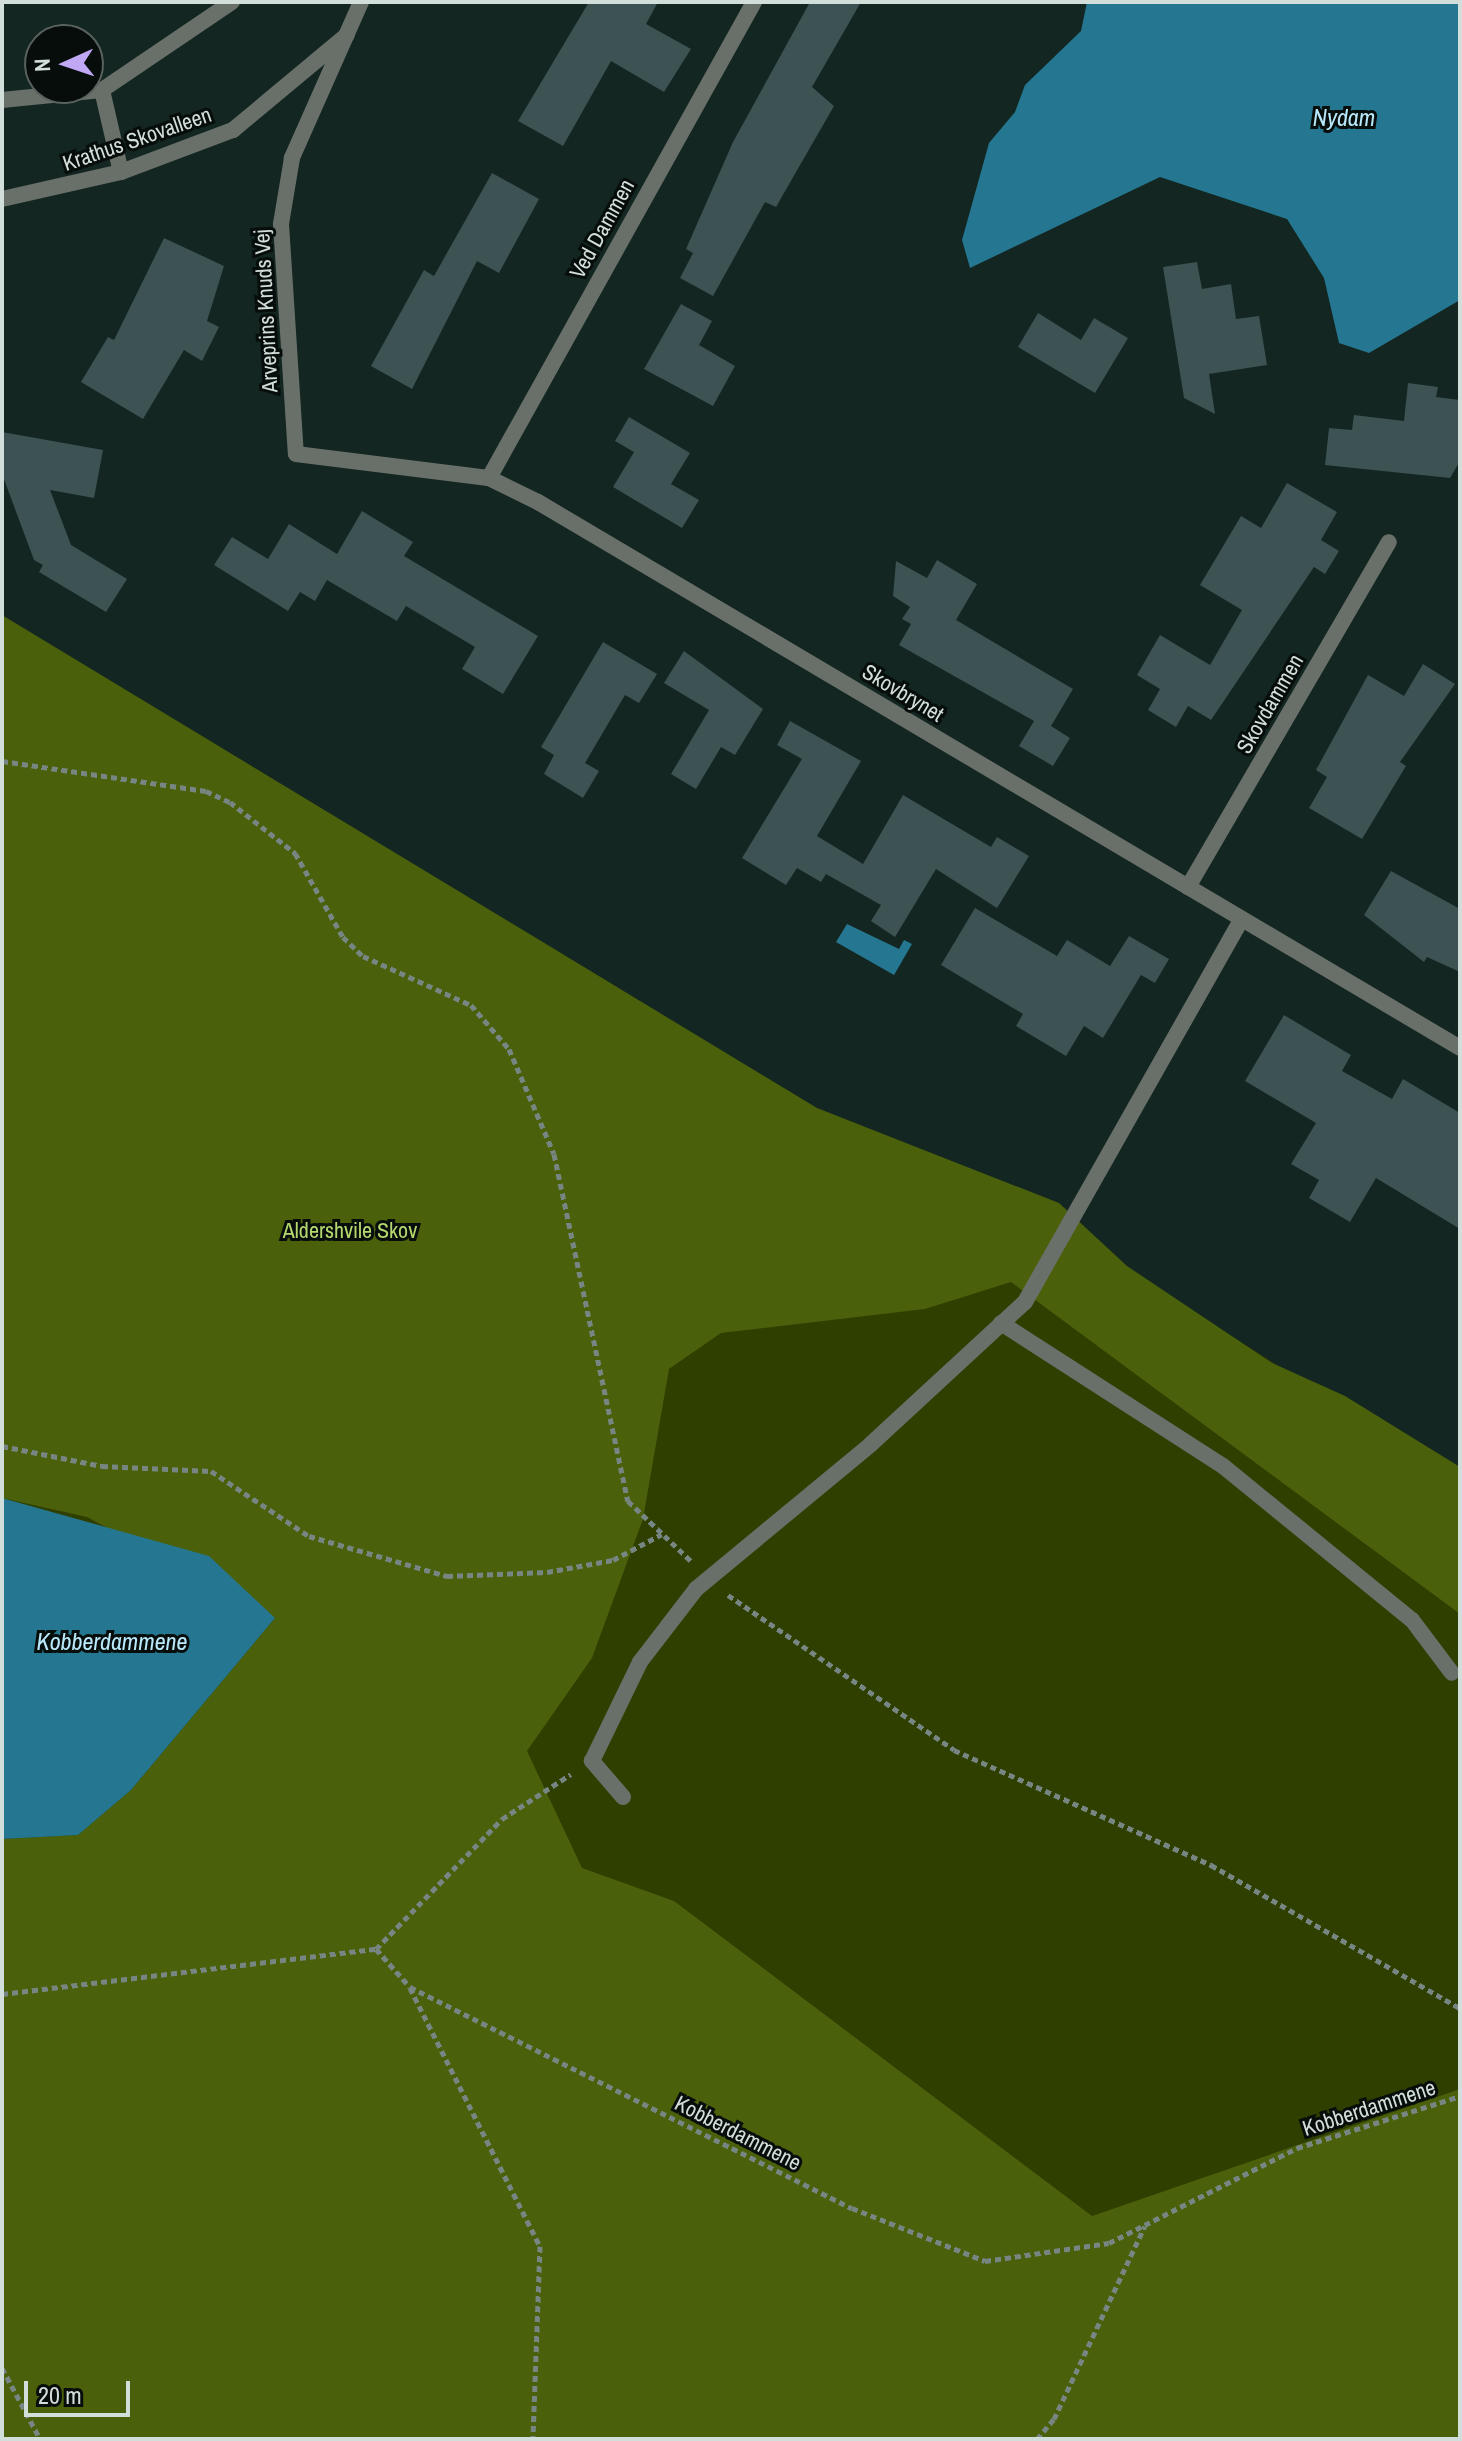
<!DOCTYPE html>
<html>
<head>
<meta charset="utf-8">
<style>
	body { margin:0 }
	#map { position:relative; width:1462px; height:2441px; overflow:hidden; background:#132621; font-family:"Archivo Narrow",sans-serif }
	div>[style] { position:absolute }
	.green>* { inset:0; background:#2e3f00 }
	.forest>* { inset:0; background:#4a600b }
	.water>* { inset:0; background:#257791 }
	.building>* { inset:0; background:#3c5253 }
	.path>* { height:5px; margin-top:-2.5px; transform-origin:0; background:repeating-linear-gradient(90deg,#778682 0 6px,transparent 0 10px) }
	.service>* { height:16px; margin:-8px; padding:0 8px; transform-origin:8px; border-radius:8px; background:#69706a }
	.minor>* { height:16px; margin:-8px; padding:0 8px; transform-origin:8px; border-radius:8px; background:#69706a }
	span { translate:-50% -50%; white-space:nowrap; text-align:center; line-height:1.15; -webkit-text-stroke:6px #060d0b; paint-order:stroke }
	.street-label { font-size:22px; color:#d2deda }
	.park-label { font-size:22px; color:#b5d86f }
	.water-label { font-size:24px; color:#b9e9fb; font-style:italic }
	.frame { position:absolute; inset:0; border:4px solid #d2deda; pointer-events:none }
	.north { position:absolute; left:24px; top:24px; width:80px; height:80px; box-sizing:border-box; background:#060d0b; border:2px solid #58615e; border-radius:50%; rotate:267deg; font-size:22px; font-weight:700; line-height:32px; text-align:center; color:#d2deda }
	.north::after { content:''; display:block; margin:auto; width:28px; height:36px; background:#c0a8f4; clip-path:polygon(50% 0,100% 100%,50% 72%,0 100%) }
	.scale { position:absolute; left:24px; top:2381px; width:106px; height:36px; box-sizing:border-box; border:4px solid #d2deda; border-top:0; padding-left:10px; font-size:24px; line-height:28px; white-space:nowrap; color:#d2deda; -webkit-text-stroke:6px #060d0b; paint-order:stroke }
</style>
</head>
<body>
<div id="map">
	<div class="green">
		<i style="clip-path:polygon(2px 630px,808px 1116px,1048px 1219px,1460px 1482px,1460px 2439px,2px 2439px)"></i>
	</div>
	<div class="forest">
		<i style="clip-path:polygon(2px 615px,817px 1108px,1059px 1203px,1127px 1266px,1272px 1363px,1345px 1396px,1460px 1467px,1460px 1614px,1011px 1282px,925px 1309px,721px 1333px,669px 1369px,643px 1519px,592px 1658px,527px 1751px,582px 1868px,674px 1901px,1092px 2216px,1460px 2089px,1460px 2439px,2px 2439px,2px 1839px,78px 1835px,131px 1790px,275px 1618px,87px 1517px,2px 1498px)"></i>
	</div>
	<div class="water">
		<i style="clip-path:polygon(1087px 2px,1460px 2px,1460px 300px,1369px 353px,1339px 343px,1324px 278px,1287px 219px,1160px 177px,970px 268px,962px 240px,989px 143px,1015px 112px,1025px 85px,1081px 31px)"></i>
		<i style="clip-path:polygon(847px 924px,899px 949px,904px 940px,912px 944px,894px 975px,836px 942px)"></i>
		<i style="clip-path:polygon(2px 1498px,209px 1556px,275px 1618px,131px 1790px,78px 1835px,2px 1839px)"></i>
	</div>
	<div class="building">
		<i style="clip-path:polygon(589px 2px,658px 2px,646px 24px,691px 49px,664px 92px,611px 61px,563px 146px,518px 121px)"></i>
		<i style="clip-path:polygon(810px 2px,861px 2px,812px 87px,834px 106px,776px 207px,765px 202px,713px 296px,680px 278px,693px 253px,686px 249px,733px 142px)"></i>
		<i style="clip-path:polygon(492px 173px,539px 199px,499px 273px,477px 261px,412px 389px,371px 366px,424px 270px,434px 276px)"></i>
		<i style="clip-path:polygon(164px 238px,224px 266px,207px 321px,219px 327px,202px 361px,184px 350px,143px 419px,81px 382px,108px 337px,114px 340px)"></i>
		<i style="clip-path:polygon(1197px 262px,1202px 289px,1231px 284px,1236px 319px,1259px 316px,1267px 365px,1209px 374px,1215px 414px,1184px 398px,1163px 267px)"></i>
		<i style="clip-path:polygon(681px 304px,712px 321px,699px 345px,735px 366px,713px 406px,644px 369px)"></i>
		<i style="clip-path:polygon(1038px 313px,1081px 340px,1094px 318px,1128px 338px,1095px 393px,1018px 347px)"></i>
		<i style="clip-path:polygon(1408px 383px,1438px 387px,1436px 397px,1460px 400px,1460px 461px,1450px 478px,1325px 465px,1329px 428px,1352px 430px,1354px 415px,1404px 421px)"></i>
		<i style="clip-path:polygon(629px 417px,690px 453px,671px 484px,699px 500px,682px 528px,613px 487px,634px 452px,615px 441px)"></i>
		<i style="clip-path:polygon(2px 432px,103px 450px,94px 498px,50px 490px,71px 545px,127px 579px,106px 612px,39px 572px,43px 565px,34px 560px,2px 474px)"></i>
		<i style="clip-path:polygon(1287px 483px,1337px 512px,1321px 540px,1339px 551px,1325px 574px,1314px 567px,1211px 720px,1188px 706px,1176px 727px,1148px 710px,1160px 689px,1137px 675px,1160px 635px,1210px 665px,1242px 610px,1200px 585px,1241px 516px,1261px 528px)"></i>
		<i style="clip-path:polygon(362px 511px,413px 542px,404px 556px,538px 636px,503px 694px,462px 669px,475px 647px,406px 606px,397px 621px,327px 580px,315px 601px,300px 592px,288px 611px,214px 565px,232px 537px,268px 559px,289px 524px,337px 554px)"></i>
		<i style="clip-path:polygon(937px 560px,977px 584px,956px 620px,1073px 689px,1051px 726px,1070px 738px,1053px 766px,1019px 746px,1034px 721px,899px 645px,911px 624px,902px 619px,910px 607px,893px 596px,896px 561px,927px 578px)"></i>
		<i style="clip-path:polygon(603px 642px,657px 674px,639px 703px,625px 695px,585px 763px,599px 771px,583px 798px,544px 774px,554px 755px,541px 747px)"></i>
		<i style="clip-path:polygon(684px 651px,763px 709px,735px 755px,721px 747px,696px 789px,671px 774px,709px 710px,664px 683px)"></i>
		<i style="clip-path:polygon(1423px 664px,1455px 684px,1400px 762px,1406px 766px,1362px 839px,1309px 808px,1327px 777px,1316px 770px,1368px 675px,1404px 696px)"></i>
		<i style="clip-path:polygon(790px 721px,861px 761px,817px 836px,863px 864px,903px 795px,991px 847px,997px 837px,1029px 856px,997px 908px,936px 869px,895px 937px,871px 921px,881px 905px,826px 874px,821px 882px,797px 868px,786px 885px,742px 858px,802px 759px,777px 745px)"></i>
		<i style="clip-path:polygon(1391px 871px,1460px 909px,1460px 972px,1427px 957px,1424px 962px,1364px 915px)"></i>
		<i style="clip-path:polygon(975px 908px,1057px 956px,1067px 940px,1110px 966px,1129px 936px,1169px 959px,1155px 983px,1141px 975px,1103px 1038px,1084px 1026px,1066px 1056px,1016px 1026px,1023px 1014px,941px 965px)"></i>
		<i style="clip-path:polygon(1284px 1015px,1351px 1055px,1342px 1071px,1392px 1099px,1403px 1079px,1460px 1113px,1460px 1229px,1376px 1178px,1350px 1222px,1309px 1198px,1319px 1180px,1291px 1164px,1316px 1123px,1245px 1081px)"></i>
	</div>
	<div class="path">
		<i style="left:2px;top:761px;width:206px;rotate:8.4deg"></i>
		<i style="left:206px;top:791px;width:26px;rotate:25deg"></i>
		<i style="left:230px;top:802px;width:83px;rotate:38.1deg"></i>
		<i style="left:295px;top:853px;width:97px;rotate:60.3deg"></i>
		<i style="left:343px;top:937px;width:28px;rotate:44deg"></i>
		<i style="left:363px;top:956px;width:119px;rotate:24.4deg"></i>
		<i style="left:471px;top:1005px;width:58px;rotate:49.2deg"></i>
		<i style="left:509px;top:1049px;width:114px;rotate:66.8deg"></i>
		<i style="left:554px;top:1154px;width:355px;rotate:78deg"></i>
		<i style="left:628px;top:1501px;width:87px;rotate:43.6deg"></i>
		<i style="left:2px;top:1446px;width:102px;rotate:11.3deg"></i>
		<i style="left:102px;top:1466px;width:109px;rotate:2.6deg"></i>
		<i style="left:211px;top:1471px;width:118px;rotate:33.6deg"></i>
		<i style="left:309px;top:1536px;width:144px;rotate:16.2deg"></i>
		<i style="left:447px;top:1576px;width:100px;rotate:-2.3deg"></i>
		<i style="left:547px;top:1572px;width:67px;rotate:-10.3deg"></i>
		<i style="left:613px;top:1560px;width:55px;rotate:-28deg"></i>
		<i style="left:728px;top:1595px;width:274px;rotate:34.4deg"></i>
		<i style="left:954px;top:1750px;width:282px;rotate:24.1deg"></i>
		<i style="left:1211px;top:1865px;width:287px;rotate:29.9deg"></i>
		<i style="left:376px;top:1949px;width:181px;rotate:-45.9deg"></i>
		<i style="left:502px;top:1819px;width:82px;rotate:-33.1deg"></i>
		<i style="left:410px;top:1988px;width:289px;rotate:63.3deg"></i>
		<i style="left:540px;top:2246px;width:193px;rotate:92.1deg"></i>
		<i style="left:2px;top:1994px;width:377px;rotate:-6.9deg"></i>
		<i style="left:376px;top:1949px;width:51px;rotate:48.2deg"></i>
		<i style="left:410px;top:1987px;width:494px;rotate:26.6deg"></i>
		<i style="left:852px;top:2208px;width:143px;rotate:21.7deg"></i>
		<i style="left:985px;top:2261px;width:125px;rotate:-8.3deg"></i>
		<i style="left:1109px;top:2243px;width:211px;rotate:-26.8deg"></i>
		<i style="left:1297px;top:2148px;width:171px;rotate:-17.7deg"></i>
		<i style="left:2px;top:2368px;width:81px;rotate:61.8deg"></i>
		<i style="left:1037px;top:2439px;width:26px;rotate:-50deg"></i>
		<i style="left:1054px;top:2419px;width:213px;rotate:-64.8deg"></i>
	</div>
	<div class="service">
		<i style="left:102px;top:90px;width:84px;rotate:77deg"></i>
		<i style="left:2px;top:100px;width:100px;rotate:-5.7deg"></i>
		<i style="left:102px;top:90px;width:157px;rotate:-34.1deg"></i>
		<i style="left:2px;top:199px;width:122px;rotate:-12.8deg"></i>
		<i style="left:121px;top:172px;width:120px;rotate:-20.6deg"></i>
		<i style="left:233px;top:130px;width:148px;rotate:-39.8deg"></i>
		<i style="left:1001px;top:1323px;width:264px;rotate:32.8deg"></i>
		<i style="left:1223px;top:1466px;width:244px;rotate:39.2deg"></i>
		<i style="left:1412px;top:1620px;width:66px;rotate:53deg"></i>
		<i style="left:623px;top:1797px;width:48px;rotate:-130.7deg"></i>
		<i style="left:592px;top:1761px;width:110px;rotate:-64.1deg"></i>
		<i style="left:640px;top:1662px;width:92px;rotate:-52.5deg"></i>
		<i style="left:696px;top:1589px;width:227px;rotate:-39.6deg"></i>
		<i style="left:871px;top:1444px;width:209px;rotate:-42.7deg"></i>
		<i style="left:1025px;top:1302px;width:440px;rotate:-60.5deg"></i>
	</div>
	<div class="minor">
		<i style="left:361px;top:2px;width:171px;rotate:113.9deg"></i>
		<i style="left:292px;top:158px;width:67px;rotate:99.5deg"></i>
		<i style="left:281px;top:224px;width:230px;rotate:86.3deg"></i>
		<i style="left:296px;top:454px;width:194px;rotate:7.1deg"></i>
		<i style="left:489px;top:478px;width:55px;rotate:26.1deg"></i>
		<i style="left:538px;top:502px;width:1072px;rotate:30.63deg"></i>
		<i style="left:489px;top:478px;width:545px;rotate:-60.89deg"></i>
		<i style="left:1188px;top:887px;width:399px;rotate:-59.8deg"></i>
	</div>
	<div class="street-label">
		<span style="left:137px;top:139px;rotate:-19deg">Krathus Skovalleen</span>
		<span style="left:602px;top:229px;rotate:-61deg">Ved Dammen</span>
		<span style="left:266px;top:311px;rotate:-93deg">Arveprins Knuds Vej</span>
		<span style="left:903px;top:693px;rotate:31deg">Skovbrynet</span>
		<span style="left:1270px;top:704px;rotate:-60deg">Skovdammen</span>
		<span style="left:1369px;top:2108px;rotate:-18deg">Kobberdammene</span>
		<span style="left:738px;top:2133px;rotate:27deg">Kobberdammene</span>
	</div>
	<div class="park-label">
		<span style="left:350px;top:1231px">Aldershvile Skov</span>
	</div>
	<div class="water-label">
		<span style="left:1344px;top:118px">Nydam</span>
		<span style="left:112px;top:1642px">Kobberdammene</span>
	</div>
	<div class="frame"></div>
	<div class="north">N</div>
	<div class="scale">20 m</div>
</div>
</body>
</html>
